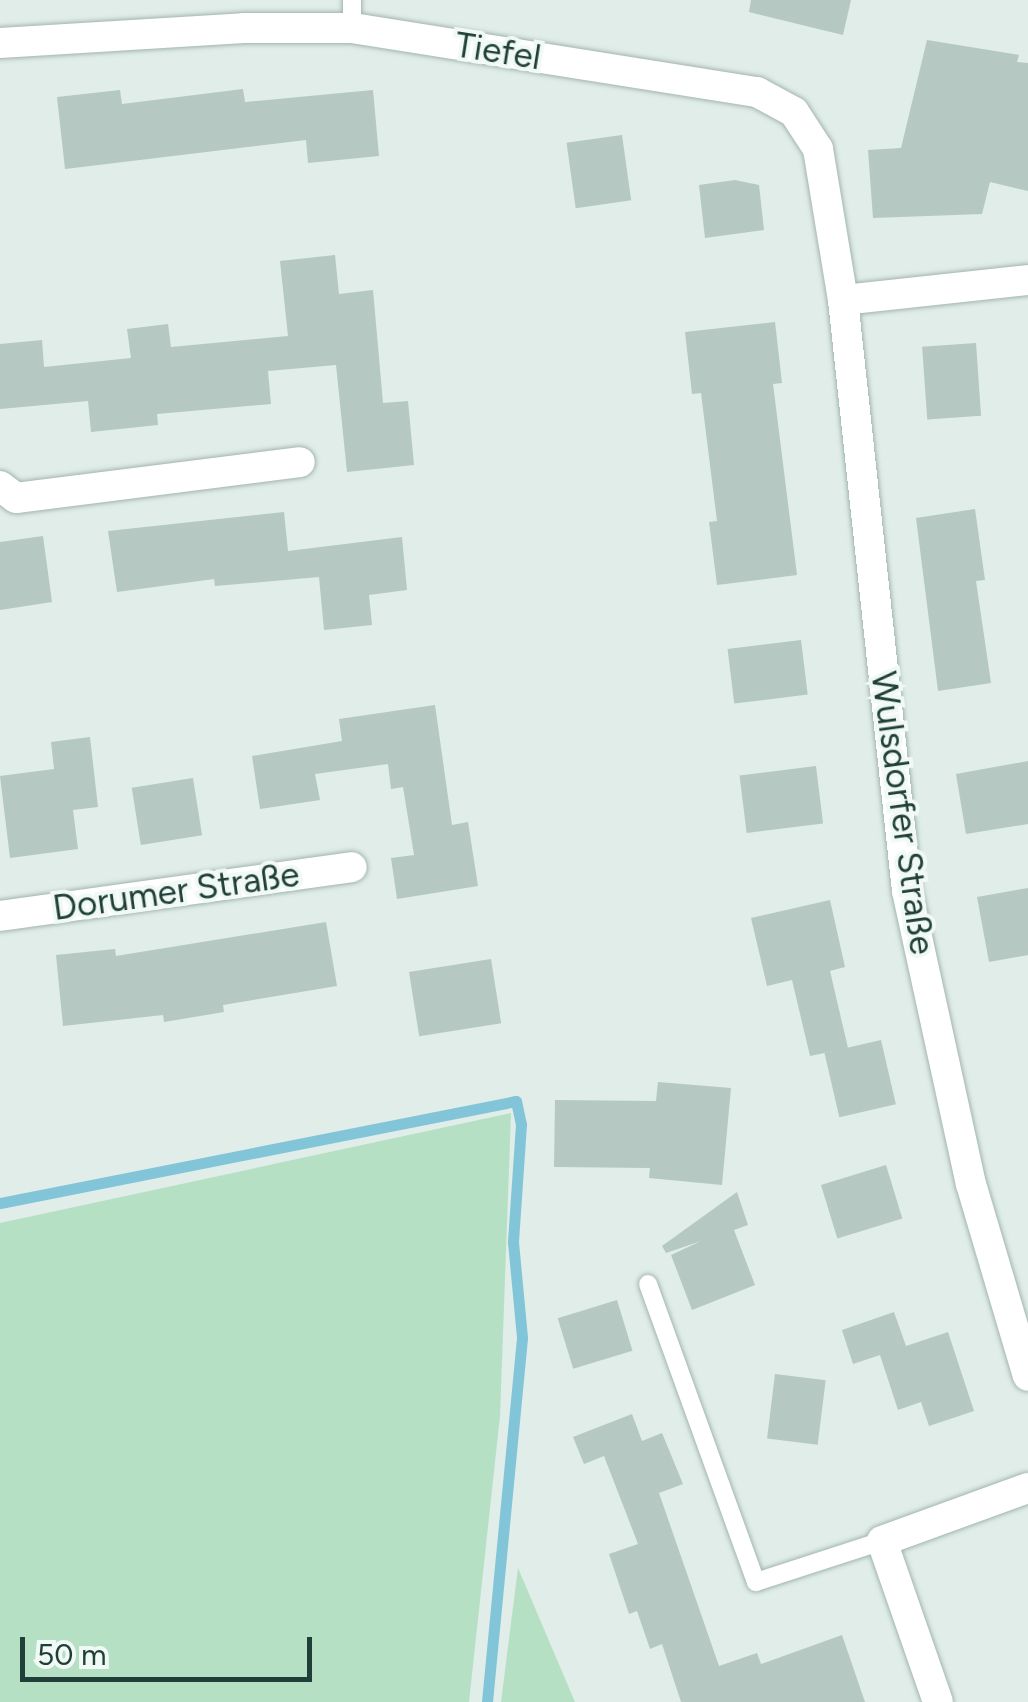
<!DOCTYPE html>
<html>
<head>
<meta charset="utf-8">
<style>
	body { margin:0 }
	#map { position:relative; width:1028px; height:1702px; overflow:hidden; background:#e0ede8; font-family:Figtree,sans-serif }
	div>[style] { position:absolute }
	.green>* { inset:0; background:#b6e0c4 }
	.stream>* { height:11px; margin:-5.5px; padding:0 5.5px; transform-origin:5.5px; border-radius:5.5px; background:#82c5d8 }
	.building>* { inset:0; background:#b5c8c1; transform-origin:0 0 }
	.roads { filter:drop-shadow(0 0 2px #a2b5b0) drop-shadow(0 0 2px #a2b5b0) }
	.lane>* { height:18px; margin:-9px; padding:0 9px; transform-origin:9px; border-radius:9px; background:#fff }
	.street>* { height:30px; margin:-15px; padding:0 15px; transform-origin:15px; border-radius:15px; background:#fff }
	span { translate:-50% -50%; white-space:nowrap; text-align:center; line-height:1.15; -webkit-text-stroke:8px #f1f9f5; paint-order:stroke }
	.street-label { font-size:35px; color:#1f3f38 }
	.scale { position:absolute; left:20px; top:1637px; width:292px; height:45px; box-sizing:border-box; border:5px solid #1f3f38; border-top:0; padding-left:12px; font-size:30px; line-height:35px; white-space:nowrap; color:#1f3f38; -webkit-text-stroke:8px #f1f9f5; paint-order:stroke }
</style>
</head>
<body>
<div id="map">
	<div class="green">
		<i style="clip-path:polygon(511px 1113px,500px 1416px,469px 1702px,0 1702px,0 1223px)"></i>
		<i style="clip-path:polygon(518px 1568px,575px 1702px,501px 1702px)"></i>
	</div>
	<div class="stream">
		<i style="left:0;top:1203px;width:526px;rotate:-11.18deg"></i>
		<i style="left:516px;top:1101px;width:24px;rotate:78deg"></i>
		<i style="left:521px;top:1124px;width:118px;rotate:93.9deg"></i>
		<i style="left:513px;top:1242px;width:96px;rotate:84.6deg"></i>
		<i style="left:522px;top:1338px;width:366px;rotate:95.5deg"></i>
	</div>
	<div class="building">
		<i style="clip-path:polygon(751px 0,851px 0,843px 35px,749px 12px)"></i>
		<i style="clip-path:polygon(927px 40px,1019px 55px,1017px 62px,1028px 63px,1028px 191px,990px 182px,982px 214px,873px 218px,868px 150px,901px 148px)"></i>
		<i style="clip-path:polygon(243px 89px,245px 102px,373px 90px,379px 156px,308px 163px,306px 140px,65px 169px,57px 97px,120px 90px,122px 104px)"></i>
		<i style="left:622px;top:135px;width:66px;height:56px;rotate:82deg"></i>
		<i style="clip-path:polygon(735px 180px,759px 185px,764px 230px,705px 238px,699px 185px)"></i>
		<i style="clip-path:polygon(335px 255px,339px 294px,373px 290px,383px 403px,408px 401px,414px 465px,347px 472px,336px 365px,268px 371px,271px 404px,157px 414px,158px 425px,91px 432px,88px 401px,0 409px,0 344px,42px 340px,44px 367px,131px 358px,127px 329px,168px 324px,171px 347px,288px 336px,280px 261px)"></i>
		<i style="clip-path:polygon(775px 322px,782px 383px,773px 384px,797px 575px,717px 585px,709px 522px,717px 521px,701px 393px,692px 394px,685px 332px)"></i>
		<i style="left:976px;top:343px;width:73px;height:54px;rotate:86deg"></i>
		<i style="clip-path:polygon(975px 509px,985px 580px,976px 581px,991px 683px,938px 691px,916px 518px)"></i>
		<i style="clip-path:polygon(284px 512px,288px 551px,402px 537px,407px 590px,369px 595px,372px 625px,324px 630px,319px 577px,215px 586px,214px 579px,117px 592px,108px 531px)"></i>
		<i style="clip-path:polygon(43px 536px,52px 602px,0 610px,0 542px)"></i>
		<i style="left:801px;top:640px;width:55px;height:74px;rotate:83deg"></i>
		<i style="clip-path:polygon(435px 705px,452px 825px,468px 822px,478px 886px,397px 899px,391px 858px,414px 855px,403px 787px,391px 789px,388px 764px,315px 774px,320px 800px,260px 809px,252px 756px,342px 741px,339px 719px)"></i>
		<i style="clip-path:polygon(90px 737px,98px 807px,73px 810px,78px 849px,10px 858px,0 776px,54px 769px,51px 742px)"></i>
		<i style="clip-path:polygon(1028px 761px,1028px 824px,966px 834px,956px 774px)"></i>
		<i style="left:816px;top:766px;width:58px;height:77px;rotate:83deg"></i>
		<i style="left:193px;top:778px;width:58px;height:62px;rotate:81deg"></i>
		<i style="clip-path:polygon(1028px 888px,1028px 955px,989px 962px,977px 897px)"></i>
		<i style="clip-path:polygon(830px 900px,845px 967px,830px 971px,848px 1048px,810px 1056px,792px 980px,767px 986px,751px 918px)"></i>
		<i style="clip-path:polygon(326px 922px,337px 986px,223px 1005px,224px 1012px,164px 1022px,163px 1015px,63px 1026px,56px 955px,115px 949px,116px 956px)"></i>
		<i style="left:491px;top:959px;width:65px;height:83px;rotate:81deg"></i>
		<i style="left:881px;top:1040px;width:66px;height:58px;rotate:77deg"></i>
		<i style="clip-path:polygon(658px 1082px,731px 1088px,722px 1185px,649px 1178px,650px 1168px,554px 1167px,555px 1100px,656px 1101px)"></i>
		<i style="left:886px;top:1165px;width:56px;height:68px;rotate:73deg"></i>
		<i style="clip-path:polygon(737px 1192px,748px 1225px,734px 1230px,755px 1285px,692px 1310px,671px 1255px,701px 1241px,666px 1253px,662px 1246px)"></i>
		<i style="left:617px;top:1300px;width:53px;height:62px;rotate:73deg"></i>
		<i style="clip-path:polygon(894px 1312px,906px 1346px,948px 1332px,974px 1411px,929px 1426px,921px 1402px,898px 1410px,880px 1355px,853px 1364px,842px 1330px)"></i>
		<i style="left:775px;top:1374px;width:51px;height:65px;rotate:7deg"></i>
		<i style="clip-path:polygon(632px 1414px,642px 1441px,662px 1433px,683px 1484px,659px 1493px,719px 1666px,757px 1653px,761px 1664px,842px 1635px,865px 1702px,681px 1702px,662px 1644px,650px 1649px,637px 1611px,629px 1614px,609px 1554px,638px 1544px,604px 1456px,584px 1464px,573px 1437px)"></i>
	</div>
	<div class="roads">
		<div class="lane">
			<i style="left:352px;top:0;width:28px;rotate:90deg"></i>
			<i style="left:648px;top:1284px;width:317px;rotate:70.1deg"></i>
			<i style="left:756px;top:1582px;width:133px;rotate:-18deg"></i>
		</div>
		<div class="street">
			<i style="left:0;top:43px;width:244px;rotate:-3.5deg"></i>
			<i style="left:244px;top:28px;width:108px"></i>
			<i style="left:352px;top:28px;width:410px;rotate:9deg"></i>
			<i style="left:757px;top:92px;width:42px;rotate:28.4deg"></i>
			<i style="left:794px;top:112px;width:44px;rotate:57deg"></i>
			<i style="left:818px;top:149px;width:153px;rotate:80.6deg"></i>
			<i style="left:843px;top:300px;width:594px;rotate:83.82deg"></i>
			<i style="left:907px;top:891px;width:300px;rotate:77.7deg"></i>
			<i style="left:971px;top:1184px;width:200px;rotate:73.5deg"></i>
			<i style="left:843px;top:300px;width:186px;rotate:-6.2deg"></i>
			<i style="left:0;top:486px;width:20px;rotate:37deg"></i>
			<i style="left:16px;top:498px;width:286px;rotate:-7.2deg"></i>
			<i style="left:0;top:916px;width:355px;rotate:-7.9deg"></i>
			<i style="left:938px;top:1702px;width:170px;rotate:-109.2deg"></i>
			<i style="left:882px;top:1541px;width:155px;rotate:-20deg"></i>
		</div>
	</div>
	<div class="street-label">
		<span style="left:498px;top:51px;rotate:9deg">Tiefel</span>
		<span style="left:903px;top:813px;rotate:82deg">Wulsdorfer Straße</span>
		<span style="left:176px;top:891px;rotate:-8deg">Dorumer Straße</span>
	</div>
	<div class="scale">50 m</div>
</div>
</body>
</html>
